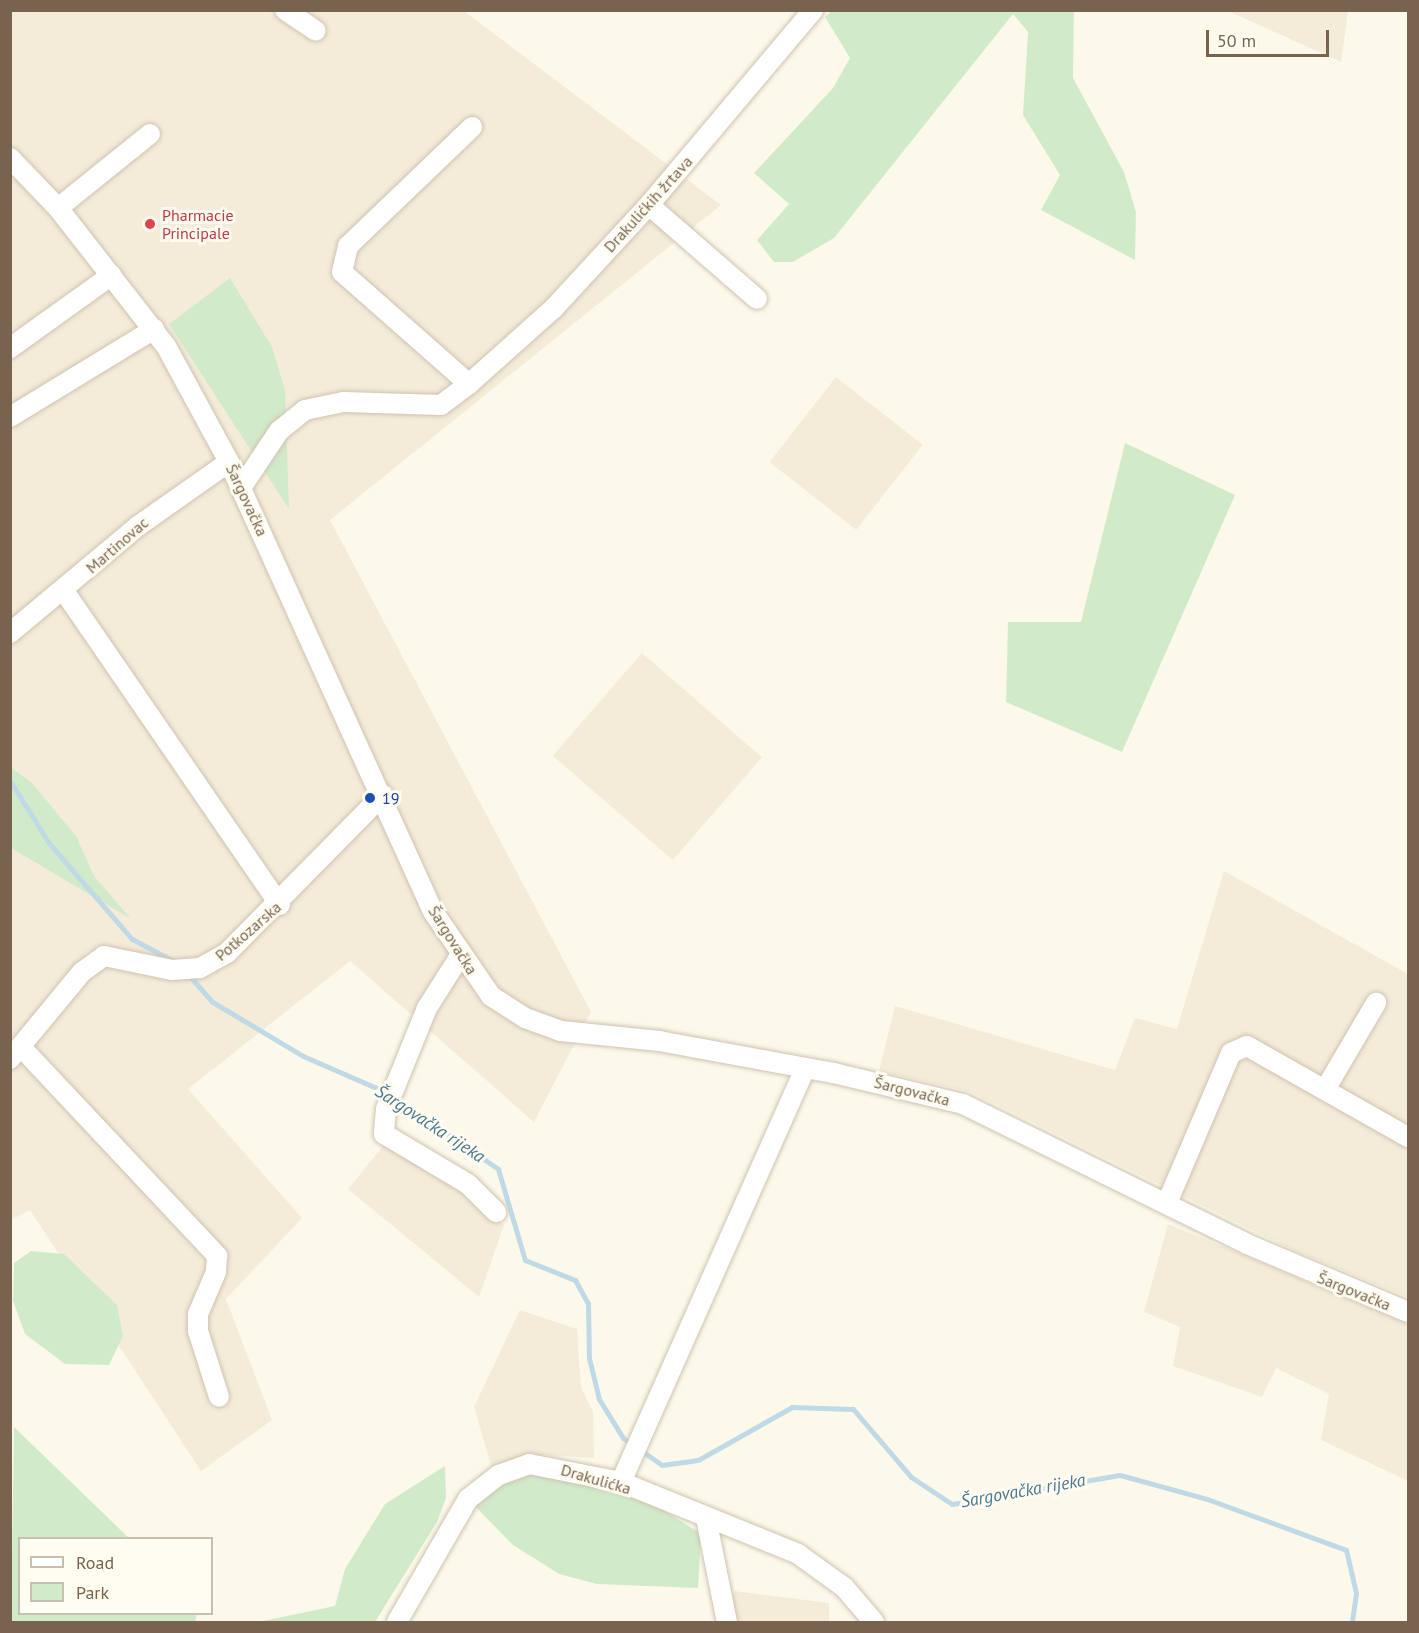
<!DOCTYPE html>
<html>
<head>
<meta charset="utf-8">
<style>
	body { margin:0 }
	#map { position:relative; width:1419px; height:1633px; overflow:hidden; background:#fcf9eb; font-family:"PT Sans",sans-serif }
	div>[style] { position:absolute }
	.residential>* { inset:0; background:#f4ecd9; transform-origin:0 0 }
	.green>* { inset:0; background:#d1ebc9 }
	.stream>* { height:5px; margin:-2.5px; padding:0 2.5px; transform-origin:2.5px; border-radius:2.5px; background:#bfdae6 }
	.roads { filter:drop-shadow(0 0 2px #cfc3b0) drop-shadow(0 0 2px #cfc3b0) }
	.minor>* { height:20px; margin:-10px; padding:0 10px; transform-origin:10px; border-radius:10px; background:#fff }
	.dots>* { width:16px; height:16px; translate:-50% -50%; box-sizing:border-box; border:3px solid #fffcf2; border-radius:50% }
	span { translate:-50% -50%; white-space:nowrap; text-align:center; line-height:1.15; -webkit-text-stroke:6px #fffcf2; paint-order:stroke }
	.street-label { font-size:16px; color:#78644e }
	.health-label { font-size:16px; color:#be3a42 }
	.left { translate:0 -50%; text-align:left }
	.transit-label { font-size:16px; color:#164399 }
	.water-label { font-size:18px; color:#4b7991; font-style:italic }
	.frame { position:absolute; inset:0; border:12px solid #78644e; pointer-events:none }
	.legend { position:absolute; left:18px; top:1537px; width:195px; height:78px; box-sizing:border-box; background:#fffcf2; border:2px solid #c9bfb0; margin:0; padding:8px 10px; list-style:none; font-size:18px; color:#78644e }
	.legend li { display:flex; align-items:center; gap:12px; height:30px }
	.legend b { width:30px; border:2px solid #c9bfb0 }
	.scale { position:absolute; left:1206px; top:30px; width:123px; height:27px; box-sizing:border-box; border:3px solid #78644e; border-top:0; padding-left:8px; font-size:18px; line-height:21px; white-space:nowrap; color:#78644e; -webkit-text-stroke:4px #fffcf2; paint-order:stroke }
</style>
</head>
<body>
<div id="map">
	<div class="residential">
		<i style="clip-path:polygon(11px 11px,464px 11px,721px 205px,330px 520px,591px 1012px,534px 1122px,350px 961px,188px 1089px,302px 1218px,226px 1299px,272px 1420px,201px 1471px,30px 1210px,11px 1220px)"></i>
		<i style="clip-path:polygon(1228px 11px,1348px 11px,1341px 62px)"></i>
		<i style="left:836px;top:377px;width:110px;height:108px;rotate:38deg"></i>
		<i style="left:642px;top:653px;width:159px;height:136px;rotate:41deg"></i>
		<i style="clip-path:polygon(1224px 871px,1408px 974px,1408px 1297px,1291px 1249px,971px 1092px,879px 1071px,895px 1006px,1115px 1070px,1135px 1018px,1177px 1029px)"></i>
		<i style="clip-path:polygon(393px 1134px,504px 1225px,479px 1297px,348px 1189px)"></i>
		<i style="clip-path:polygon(1168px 1224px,1408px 1324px,1408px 1481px,1321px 1440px,1329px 1394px,1276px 1368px,1262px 1397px,1173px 1366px,1180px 1327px,1144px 1312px)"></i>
		<i style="clip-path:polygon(520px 1310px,577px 1329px,581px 1388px,593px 1411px,594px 1458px,544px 1455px,492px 1469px,474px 1407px)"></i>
		<i style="clip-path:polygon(734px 1591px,829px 1603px,829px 1622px,724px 1622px)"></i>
	</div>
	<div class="green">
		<i style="clip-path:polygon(833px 10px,1074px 11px,1073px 78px,1124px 172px,1136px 212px,1135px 260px,1041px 210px,1060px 175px,1023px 115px,1028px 32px,1013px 14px,834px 238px,793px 262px,774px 262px,757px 240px,789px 204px,754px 173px,833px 88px,850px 58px,825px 17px)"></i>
		<i style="clip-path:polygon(230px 278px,272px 347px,285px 390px,289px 509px,169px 324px)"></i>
		<i style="clip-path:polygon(1125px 443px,1235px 495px,1122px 752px,1006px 702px,1008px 622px,1081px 622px)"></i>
		<i style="clip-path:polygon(10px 767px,32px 783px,76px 836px,94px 876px,131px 919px,11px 848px)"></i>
		<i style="clip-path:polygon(31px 1251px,64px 1254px,117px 1305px,123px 1336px,109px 1365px,65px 1364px,25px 1334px,13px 1301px,14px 1263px)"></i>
		<i style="clip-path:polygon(14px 1427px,129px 1538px,20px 1538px,20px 1614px,197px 1614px,195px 1622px,11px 1622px)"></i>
		<i style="clip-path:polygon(445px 1466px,446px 1498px,437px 1522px,375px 1622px,258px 1622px,335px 1606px,345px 1569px,385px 1504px)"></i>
		<i style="clip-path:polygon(557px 1467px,662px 1509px,701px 1534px,698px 1588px,597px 1584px,559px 1574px,513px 1545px,468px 1499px,499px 1475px)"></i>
	</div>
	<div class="stream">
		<i style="left:10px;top:781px;width:73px;rotate:57.8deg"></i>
		<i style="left:49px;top:843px;width:127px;rotate:49.2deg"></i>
		<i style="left:132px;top:939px;width:53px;rotate:28deg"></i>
		<i style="left:187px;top:973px;width:37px;rotate:49deg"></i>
		<i style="left:211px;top:1001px;width:107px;rotate:30.9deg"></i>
		<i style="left:303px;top:1056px;width:93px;rotate:23.5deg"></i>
		<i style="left:396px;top:1098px;width:124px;rotate:34.8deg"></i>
		<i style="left:498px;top:1169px;width:95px;rotate:73.5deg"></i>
		<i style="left:525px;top:1260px;width:54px;rotate:21.8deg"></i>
		<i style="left:575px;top:1280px;width:26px;rotate:61deg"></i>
		<i style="left:588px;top:1303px;width:55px;rotate:89deg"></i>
		<i style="left:589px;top:1358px;width:42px;rotate:76.3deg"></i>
		<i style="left:599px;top:1399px;width:46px;rotate:58.4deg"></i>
		<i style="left:623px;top:1438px;width:47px;rotate:34.7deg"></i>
		<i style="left:662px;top:1465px;width:36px;rotate:-8deg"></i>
		<i style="left:698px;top:1460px;width:108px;rotate:-29.4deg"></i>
		<i style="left:792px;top:1407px;width:61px;rotate:1.9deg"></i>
		<i style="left:853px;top:1409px;width:89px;rotate:49.5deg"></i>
		<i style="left:911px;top:1477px;width:49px;rotate:33.4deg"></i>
		<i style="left:952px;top:1504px;width:170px;rotate:-9.8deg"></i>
		<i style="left:1120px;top:1475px;width:90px;rotate:15.4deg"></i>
		<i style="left:1207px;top:1499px;width:148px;rotate:20.1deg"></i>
		<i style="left:1346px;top:1550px;width:44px;rotate:76.9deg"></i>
		<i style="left:1356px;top:1593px;width:29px;rotate:98deg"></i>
	</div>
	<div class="roads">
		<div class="minor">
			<i style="left:285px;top:10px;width:37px;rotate:34deg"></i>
			<i style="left:10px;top:158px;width:69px;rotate:46.2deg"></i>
			<i style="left:58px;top:208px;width:175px;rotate:52deg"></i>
			<i style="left:166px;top:346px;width:132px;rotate:61.5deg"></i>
			<i style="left:229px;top:462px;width:495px;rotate:65.6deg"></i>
			<i style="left:434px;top:913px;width:101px;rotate:55.5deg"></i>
			<i style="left:491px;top:996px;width:40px;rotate:32.9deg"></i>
			<i style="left:525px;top:1018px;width:38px;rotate:20deg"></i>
			<i style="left:561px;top:1031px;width:99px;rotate:5.8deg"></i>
			<i style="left:659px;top:1041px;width:178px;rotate:10.4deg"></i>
			<i style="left:834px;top:1073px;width:133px;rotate:13.5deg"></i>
			<i style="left:963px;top:1104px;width:317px;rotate:26.2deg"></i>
			<i style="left:1247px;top:1244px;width:175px;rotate:22.9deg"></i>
			<i style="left:649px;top:205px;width:143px;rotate:41deg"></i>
			<i style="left:58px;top:208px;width:118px;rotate:-38.8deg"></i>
			<i style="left:10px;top:348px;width:125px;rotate:-35.6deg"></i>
			<i style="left:469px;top:384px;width:169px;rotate:-138.6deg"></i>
			<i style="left:342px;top:272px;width:27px;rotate:-77deg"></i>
			<i style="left:348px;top:246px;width:172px;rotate:-43.8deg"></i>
			<i style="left:10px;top:417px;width:169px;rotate:-31.4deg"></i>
			<i style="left:241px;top:488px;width:69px;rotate:-56.3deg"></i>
			<i style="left:279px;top:431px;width:33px;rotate:-39deg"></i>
			<i style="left:305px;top:410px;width:40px;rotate:-12deg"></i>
			<i style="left:344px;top:402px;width:97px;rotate:1.8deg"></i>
			<i style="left:441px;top:405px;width:35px;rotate:-37deg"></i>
			<i style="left:469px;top:384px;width:113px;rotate:-41.8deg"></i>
			<i style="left:553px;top:309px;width:142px;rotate:-47.3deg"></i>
			<i style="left:649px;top:205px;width:255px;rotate:-49.9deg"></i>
			<i style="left:64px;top:591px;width:381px;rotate:55.5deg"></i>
			<i style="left:10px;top:633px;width:167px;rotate:-39.9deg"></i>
			<i style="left:138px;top:526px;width:111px;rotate:-35.1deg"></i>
			<i style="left:460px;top:956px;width:62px;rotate:122.4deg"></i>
			<i style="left:427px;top:1008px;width:109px;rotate:112.1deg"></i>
			<i style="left:386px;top:1109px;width:25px;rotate:95deg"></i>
			<i style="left:384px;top:1134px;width:98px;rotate:30.8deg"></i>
			<i style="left:468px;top:1184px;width:40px;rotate:45deg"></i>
			<i style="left:21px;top:1047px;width:287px;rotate:46.8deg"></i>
			<i style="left:217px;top:1256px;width:16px;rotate:94deg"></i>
			<i style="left:216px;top:1272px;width:46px;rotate:113.2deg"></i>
			<i style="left:198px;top:1314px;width:17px;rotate:90deg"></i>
			<i style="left:198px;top:1331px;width:69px;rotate:72.3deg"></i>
			<i style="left:10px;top:1059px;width:113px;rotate:-50.4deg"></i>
			<i style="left:82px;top:972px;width:27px;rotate:-36deg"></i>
			<i style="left:104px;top:956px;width:69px;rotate:11.6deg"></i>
			<i style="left:172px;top:970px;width:28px;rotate:-4deg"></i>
			<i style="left:200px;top:968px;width:31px;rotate:-29deg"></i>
			<i style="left:227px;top:953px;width:222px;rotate:-45.4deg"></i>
			<i style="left:1326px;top:1088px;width:99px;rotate:-59.5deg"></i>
			<i style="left:1167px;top:1203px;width:163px;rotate:-66.9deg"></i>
			<i style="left:1231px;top:1053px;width:17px;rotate:-24deg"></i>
			<i style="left:1247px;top:1046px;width:185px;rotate:29.5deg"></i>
			<i style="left:621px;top:1482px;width:453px;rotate:-66deg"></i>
			<i style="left:706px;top:1518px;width:106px;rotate:78.6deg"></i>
			<i style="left:397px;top:1622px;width:142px;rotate:-60deg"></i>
			<i style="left:468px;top:1499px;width:39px;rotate:-38deg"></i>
			<i style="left:499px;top:1475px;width:32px;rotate:-20deg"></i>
			<i style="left:529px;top:1464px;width:94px;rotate:11.1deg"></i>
			<i style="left:621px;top:1482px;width:191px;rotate:22.1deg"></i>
			<i style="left:798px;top:1554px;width:57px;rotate:35.7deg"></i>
			<i style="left:844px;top:1587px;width:46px;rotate:49.4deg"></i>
		</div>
	</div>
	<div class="dots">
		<i style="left:150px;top:224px;background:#e0444e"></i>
		<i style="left:370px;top:798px;background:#1a4fb4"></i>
	</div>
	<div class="street-label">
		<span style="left:648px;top:204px;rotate:-48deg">Drakulićkih žrtava</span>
		<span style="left:247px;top:500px;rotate:65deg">Šargovačka</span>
		<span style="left:117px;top:545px;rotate:-41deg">Martinovac</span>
		<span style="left:248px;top:931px;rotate:-41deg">Potkozarska</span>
		<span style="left:453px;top:940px;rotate:58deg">Šargovačka</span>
		<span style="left:912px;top:1091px;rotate:14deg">Šargovačka</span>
		<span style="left:1354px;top:1291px;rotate:22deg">Šargovačka</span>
		<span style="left:596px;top:1479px;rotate:16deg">Drakulićka</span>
	</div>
	<div class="health-label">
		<span class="left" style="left:162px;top:224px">Pharmacie<br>Principale</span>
	</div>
	<div class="transit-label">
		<span class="left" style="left:382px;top:798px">19</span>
	</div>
	<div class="water-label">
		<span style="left:430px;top:1124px;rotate:33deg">Šargovačka rijeka</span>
		<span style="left:1023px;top:1491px;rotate:-10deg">Šargovačka rijeka</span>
	</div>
	<div class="frame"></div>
	<ul class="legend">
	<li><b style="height:8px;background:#fff"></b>Road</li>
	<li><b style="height:16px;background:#d1ebc9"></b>Park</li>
	</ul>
	<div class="scale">50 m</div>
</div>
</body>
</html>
